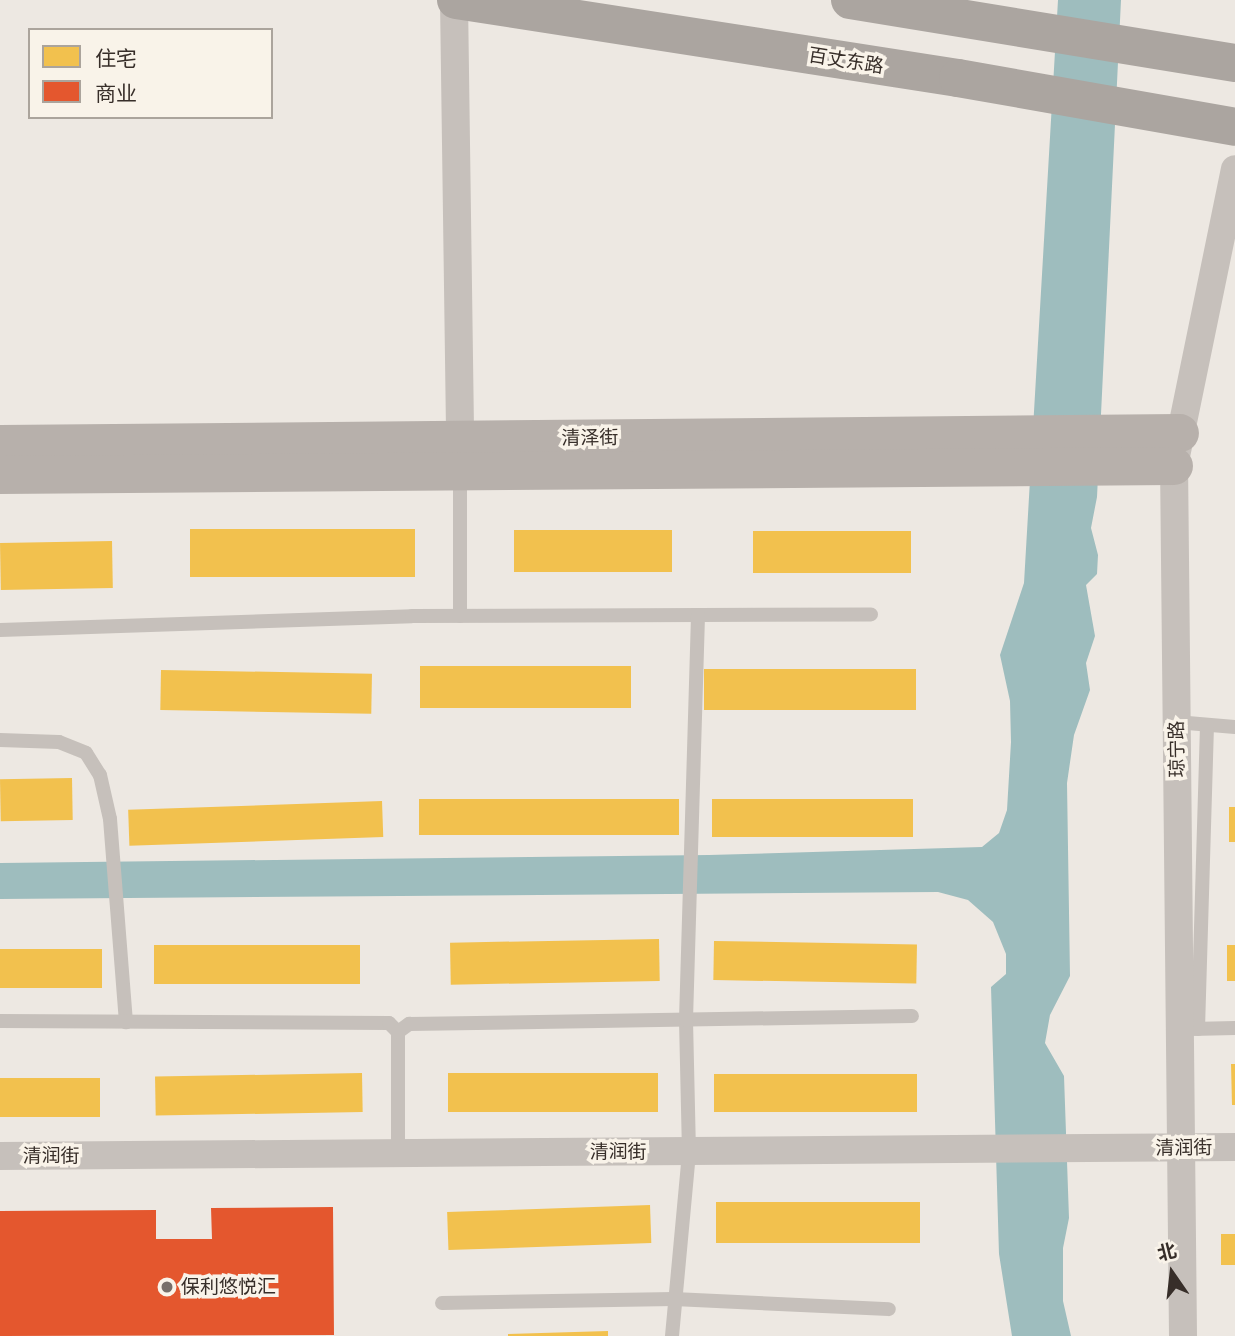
<!DOCTYPE html>
<html>
<head>
<meta charset="utf-8">
<style>
	body { margin:0 }
	#map { position:relative; width:1235px; height:1336px; overflow:hidden; background:#ede8e2; font-family:"Space Grotesk","Noto Sans SC",sans-serif }
	div>[style] { position:absolute }
	.water>* { inset:0; background:#9ebdbe }
	.homes>* { inset:0; background:#f2c14e; transform-origin:0 0 }
	.shops>* { inset:0; background:#e4572e }
	.lane>* { height:14px; margin:-7px; padding:0 7px; transform-origin:7px; border-radius:7px; background:#c6c0bb }
	.street>* { height:28px; margin:-14px; padding:0 14px; transform-origin:14px; border-radius:14px; background:#c6c0bb }
	.secondary>* { height:38px; margin:-19px; padding:0 19px; transform-origin:19px; border-radius:19px; background:#b7b0ab }
	.primary>* { height:38px; margin:-19px; padding:0 19px; transform-origin:19px; border-radius:19px; background:#aba5a0 }
	.dots>* { width:19px; height:19px; translate:-50% -50%; box-sizing:border-box; border:4px solid #f9f3e9; border-radius:50% }
	span { translate:-50% -50%; white-space:nowrap; text-align:center; line-height:1.15; -webkit-text-stroke:7px #f9f3e9; paint-order:stroke }
	.street-label { font-size:19px; color:#372e29 }
	.poi-label { font-size:19px; color:#372e29 }
	.left { translate:0 -50%; text-align:left }
	.legend { position:absolute; left:28px; top:28px; width:245px; height:91px; box-sizing:border-box; background:#f9f3e9; border:2px solid #aba49c; margin:0; padding:9px 12px; list-style:none; font-size:21px; color:#372e29 }
	.legend li { display:flex; align-items:center; gap:14px; height:35px }
	.legend b { width:35px; border:2px solid #aba49c }
	.north { position:absolute; left:1137px; top:1238px; width:70px; height:70px; -webkit-text-stroke:5px #f9f3e9; paint-order:stroke; rotate:346deg; font-size:19px; font-weight:700; line-height:28px; text-align:center; color:#372e29 }
	.north::after { content:''; display:block; margin:auto; width:24px; height:32px; background:#372e29; clip-path:polygon(50% 0,100% 100%,50% 72%,0 100%) }
</style>
</head>
<body>
<div id="map">
	<div class="water">
		<i style="clip-path:polygon(1058px 0,1121px 0,1097px 497px,1091px 528px,1098px 555px,1097px 574px,1086px 585px,1095px 636px,1086px 663px,1090px 690px,1074px 735px,1067px 783px,1070px 976px,1050px 1015px,1045px 1043px,1064px 1076px,1069px 1218px,1063px 1248px,1063px 1301px,1071px 1336px,1012px 1336px,999px 1254px,991px 987px,1006px 974px,1006px 954px,993px 922px,968px 900px,938px 892px,0 899px,0 863px,709px 855px,982px 847px,999px 833px,1007px 810px,1011px 742px,1010px 701px,1000px 655px,1024px 583px)"></i>
	</div>
	<div class="homes">
		<i style="left:415px;top:529px;width:48px;height:225px;rotate:90deg"></i>
		<i style="left:672px;top:530px;width:42px;height:158px;rotate:90deg"></i>
		<i style="left:911px;top:531px;width:42px;height:158px;rotate:90deg"></i>
		<i style="left:112px;top:541px;width:47px;height:112px;rotate:89deg"></i>
		<i style="left:631px;top:666px;width:42px;height:211px;rotate:90deg"></i>
		<i style="left:916px;top:669px;width:41px;height:212px;rotate:90deg"></i>
		<i style="left:161px;top:670px;width:211px;height:40px;rotate:1deg"></i>
		<i style="left:72px;top:778px;width:42px;height:72px;rotate:89deg"></i>
		<i style="left:419px;top:799px;width:260px;height:36px"></i>
		<i style="left:913px;top:799px;width:38px;height:201px;rotate:90deg"></i>
		<i style="left:382px;top:801px;width:36px;height:254px;rotate:88deg"></i>
		<i style="left:1229px;top:807px;width:6px;height:35px"></i>
		<i style="left:659px;top:939px;width:42px;height:209px;rotate:89deg"></i>
		<i style="left:714px;top:941px;width:203px;height:39px;rotate:1deg"></i>
		<i style="left:360px;top:945px;width:39px;height:206px;rotate:90deg"></i>
		<i style="left:1227px;top:945px;width:8px;height:36px"></i>
		<i style="left:102px;top:949px;width:39px;height:102px;rotate:90deg"></i>
		<i style="clip-path:polygon(1231px 1064px,1235px 1064px,1235px 1105px,1232px 1105px)"></i>
		<i style="left:362px;top:1073px;width:39px;height:207px;rotate:89deg"></i>
		<i style="left:658px;top:1073px;width:39px;height:210px;rotate:90deg"></i>
		<i style="left:714px;top:1074px;width:203px;height:38px"></i>
		<i style="left:0;top:1078px;width:100px;height:39px"></i>
		<i style="left:716px;top:1202px;width:204px;height:41px"></i>
		<i style="left:650px;top:1205px;width:38px;height:203px;rotate:88deg"></i>
		<i style="left:1221px;top:1234px;width:14px;height:31px"></i>
		<i style="clip-path:polygon(608px 1331px,608px 1336px,508px 1336px,508px 1334px)"></i>
	</div>
	<div class="shops">
		<i style="clip-path:polygon(333px 1207px,334px 1335px,0 1336px,0 1211px,156px 1210px,156px 1239px,212px 1239px,211px 1208px)"></i>
	</div>
	<div class="lane">
		<i style="left:460px;top:616px;width:142px;rotate:-90deg"></i>
		<i style="left:0;top:630px;width:412px;rotate:-1.9deg"></i>
		<i style="left:412px;top:616px;width:459px;rotate:-0.2deg"></i>
		<i style="left:1176px;top:722px;width:59px;rotate:4.8deg"></i>
		<i style="left:0;top:740px;width:59px;rotate:1.9deg"></i>
		<i style="left:59px;top:742px;width:29px;rotate:22deg"></i>
		<i style="left:86px;top:753px;width:26px;rotate:58deg"></i>
		<i style="left:100px;top:775px;width:45px;rotate:77.2deg"></i>
		<i style="left:110px;top:819px;width:204px;rotate:85.5deg"></i>
		<i style="left:0;top:1021px;width:389px;rotate:0.3deg"></i>
		<i style="left:389px;top:1023px;width:13px;rotate:45deg"></i>
		<i style="left:398px;top:1032px;width:122px;rotate:90deg"></i>
		<i style="left:1191px;top:1029px;width:44px;rotate:-1.3deg"></i>
		<i style="left:1198px;top:1029px;width:304px;rotate:-88.3deg"></i>
		<i style="left:398px;top:1032px;width:14px;rotate:-36deg"></i>
		<i style="left:409px;top:1024px;width:503px;rotate:-0.91deg"></i>
		<i style="left:442px;top:1303px;width:232px;rotate:-1deg"></i>
		<i style="left:674px;top:1299px;width:215px;rotate:2.7deg"></i>
		<i style="left:672px;top:1336px;width:185px;rotate:-84.7deg"></i>
		<i style="left:689px;top:1152px;width:132px;rotate:-91.3deg"></i>
		<i style="left:686px;top:1020px;width:405px;rotate:-88.3deg"></i>
	</div>
	<div class="street">
		<i style="left:454px;top:0;width:440px;rotate:89.2deg"></i>
		<i style="left:0;top:1156px;width:1235px;rotate:-0.42deg"></i>
		<i style="left:1183px;top:1336px;width:870px;rotate:-90.59deg"></i>
		<i style="left:1174px;top:466px;width:303px;rotate:-78.4deg"></i>
	</div>
	<div class="secondary">
		<i style="left:0;top:444px;width:1180px;rotate:-0.53deg"></i>
		<i style="left:0;top:475px;width:1174px;rotate:-0.44deg"></i>
	</div>
	<div class="primary">
		<i style="left:456px;top:0;width:508px;rotate:8.83deg"></i>
		<i style="left:958px;top:78px;width:281px;rotate:10deg"></i>
		<i style="left:850px;top:0;width:390px;rotate:9.3deg"></i>
	</div>
	<div class="dots">
		<i style="left:167px;top:1287px;background:#776f6a"></i>
	</div>
	<div class="street-label">
		<span style="left:846px;top:61px;rotate:9deg">百丈东路</span>
		<span style="left:590px;top:438px;rotate:-1deg">清泽街</span>
		<span style="left:1177px;top:749px;rotate:-91deg">琼宁路</span>
		<span style="left:1184px;top:1148px;rotate:-1deg">清润街</span>
		<span style="left:618px;top:1152px">清润街</span>
		<span style="left:51px;top:1156px">清润街</span>
	</div>
	<div class="poi-label">
		<span class="left" style="left:181px;top:1287px">保利悠悦汇</span>
	</div>
	<ul class="legend">
	<li><b style="height:19px;background:#f2c14e"></b>住宅</li>
	<li><b style="height:19px;background:#e4572e"></b>商业</li>
	</ul>
	<div class="north">北</div>
</div>
</body>
</html>
